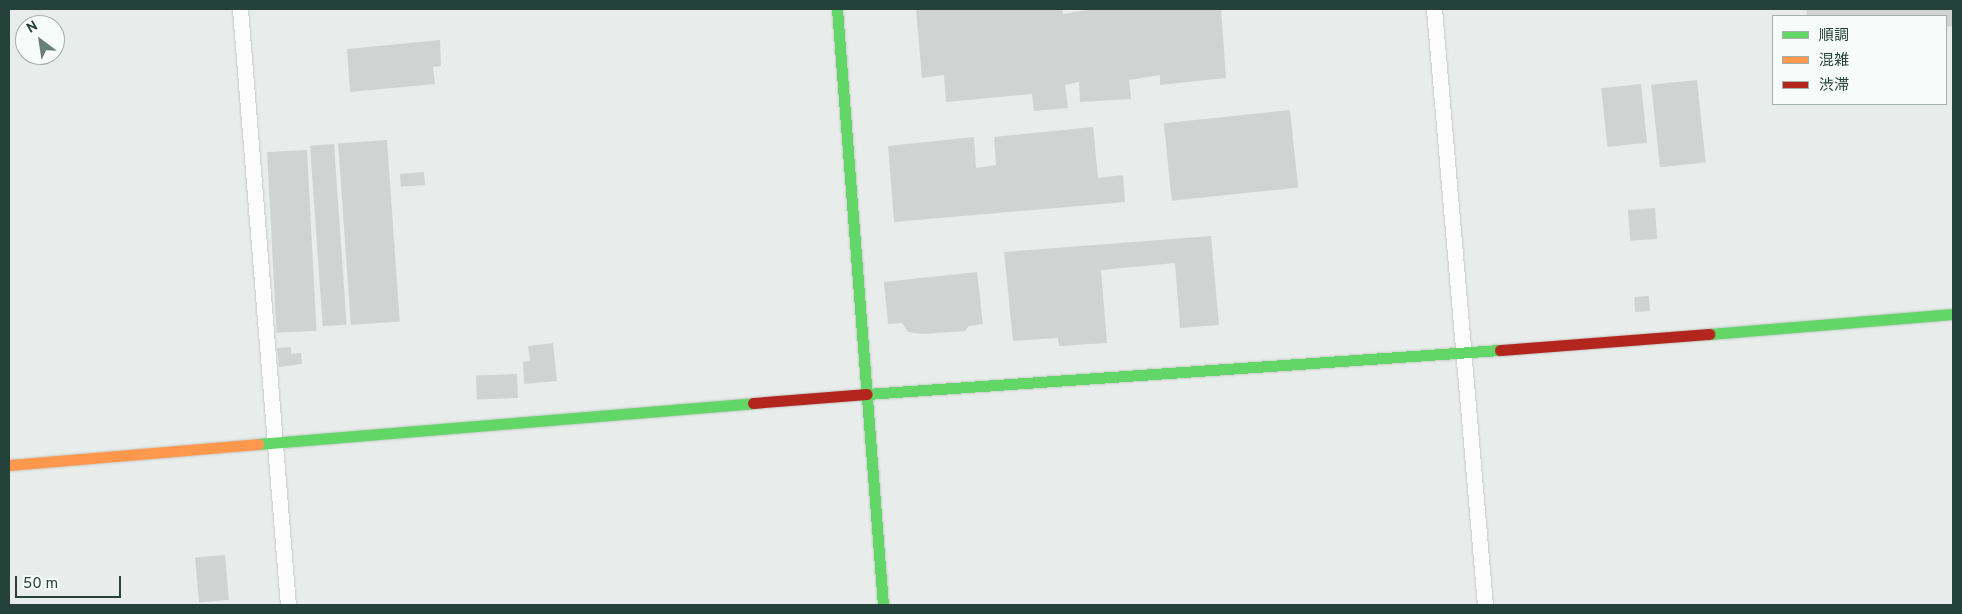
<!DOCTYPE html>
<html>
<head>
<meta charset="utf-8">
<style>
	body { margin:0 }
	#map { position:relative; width:1962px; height:614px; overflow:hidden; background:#e8edeb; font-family:Overpass,"Noto Sans JP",sans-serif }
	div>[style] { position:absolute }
	.building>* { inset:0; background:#cfd4d2; transform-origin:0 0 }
	.roads { filter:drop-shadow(0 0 1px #c5cac8) drop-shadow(0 0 1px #c5cac8) }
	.street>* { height:15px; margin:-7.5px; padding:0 7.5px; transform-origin:7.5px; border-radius:7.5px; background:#fcfcfc }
	.fast>* { height:11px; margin:-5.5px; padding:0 5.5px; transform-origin:5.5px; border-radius:5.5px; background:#63d668 }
	.slow>* { height:11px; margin:-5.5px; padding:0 5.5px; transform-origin:5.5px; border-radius:5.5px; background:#ff974d }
	.jam>* { height:11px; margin:-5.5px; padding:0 5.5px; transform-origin:5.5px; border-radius:5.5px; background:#b3261e }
	span { translate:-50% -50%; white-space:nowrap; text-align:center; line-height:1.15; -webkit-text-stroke:5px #f7fbf9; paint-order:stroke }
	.frame { position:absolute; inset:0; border:10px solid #24423a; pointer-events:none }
	.legend { position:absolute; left:1772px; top:15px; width:175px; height:90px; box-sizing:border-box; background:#f7fbf9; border:1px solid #a3b1ad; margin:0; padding:6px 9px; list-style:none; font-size:15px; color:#24423a }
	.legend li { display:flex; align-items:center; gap:10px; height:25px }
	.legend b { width:25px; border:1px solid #a3b1ad }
	.north { position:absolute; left:15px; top:15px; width:50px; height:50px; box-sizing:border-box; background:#f7fbf9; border:1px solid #a3b1ad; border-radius:50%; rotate:329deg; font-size:14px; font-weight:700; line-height:20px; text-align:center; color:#24423a }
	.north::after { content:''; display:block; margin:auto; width:18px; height:22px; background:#697e78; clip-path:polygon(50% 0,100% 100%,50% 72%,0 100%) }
	.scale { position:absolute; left:15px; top:576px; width:106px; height:22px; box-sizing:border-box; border:2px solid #24423a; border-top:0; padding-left:6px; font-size:15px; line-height:18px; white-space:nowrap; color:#24423a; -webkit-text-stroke:4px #f7fbf9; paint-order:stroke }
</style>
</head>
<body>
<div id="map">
	<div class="building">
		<i style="clip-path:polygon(916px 9px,1062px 9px,1063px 14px,1092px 9px,1221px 9px,1226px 78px,1160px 85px,1160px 75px,1129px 80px,1131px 99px,1080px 102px,1079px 82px,1065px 85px,1068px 108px,1034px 111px,1032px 94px,946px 102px,944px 75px,922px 78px)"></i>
		<i style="clip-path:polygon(1806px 9px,1953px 9px,1953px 26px,1946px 27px,1946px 16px,1807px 16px)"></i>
		<i style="clip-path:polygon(440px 40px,441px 66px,433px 67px,435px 84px,350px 92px,347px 49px)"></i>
		<i style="left:1697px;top:80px;width:83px;height:46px;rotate:84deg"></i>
		<i style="left:1641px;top:84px;width:59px;height:40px;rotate:84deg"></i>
		<i style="left:1290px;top:110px;width:78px;height:127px;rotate:84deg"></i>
		<i style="clip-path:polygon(1093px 127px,1098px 178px,1123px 175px,1125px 202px,894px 222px,888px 146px,974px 137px,976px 168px,996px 165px,994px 137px)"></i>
		<i style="left:387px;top:140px;width:182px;height:49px;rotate:86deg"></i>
		<i style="left:334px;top:144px;width:181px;height:24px;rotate:86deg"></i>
		<i style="left:307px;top:150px;width:181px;height:40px;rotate:87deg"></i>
		<i style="left:424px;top:172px;width:13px;height:24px;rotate:86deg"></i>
		<i style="left:1655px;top:208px;width:31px;height:27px;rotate:86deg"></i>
		<i style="clip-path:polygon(1211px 236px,1219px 325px,1180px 328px,1175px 263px,1101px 270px,1107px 343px,1059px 346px,1058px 338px,1013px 341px,1004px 252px)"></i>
		<i style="clip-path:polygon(977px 272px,983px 324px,969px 326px,965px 331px,922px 334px,908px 332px,902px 323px,888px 324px,884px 282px)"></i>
		<i style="left:1649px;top:296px;width:15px;height:15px;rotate:86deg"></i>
		<i style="clip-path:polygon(553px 343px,557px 381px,524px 384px,523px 362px,530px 361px,528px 346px)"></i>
		<i style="clip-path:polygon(291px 347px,291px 354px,301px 353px,302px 364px,279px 367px,277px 348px)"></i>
		<i style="left:517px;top:374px;width:24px;height:41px;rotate:88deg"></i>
		<i style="left:225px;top:555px;width:45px;height:30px;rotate:85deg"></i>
	</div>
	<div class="roads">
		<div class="street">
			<i style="left:240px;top:9px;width:598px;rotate:85.4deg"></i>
			<i style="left:1434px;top:9px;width:598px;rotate:85.11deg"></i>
		</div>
		<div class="fast">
			<i style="left:837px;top:9px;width:598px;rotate:85.59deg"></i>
			<i style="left:1709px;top:334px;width:245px;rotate:-4.7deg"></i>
			<i style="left:867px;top:394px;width:635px;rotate:-3.98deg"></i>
			<i style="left:258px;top:444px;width:497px;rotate:-4.7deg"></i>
		</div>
		<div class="slow">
			<i style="left:9px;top:465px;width:250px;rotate:-4.8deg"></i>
		</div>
		<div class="jam">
			<i style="left:1500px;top:350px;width:210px;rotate:-4.4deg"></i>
			<i style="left:753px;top:403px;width:114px;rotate:-4.5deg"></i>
		</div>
	</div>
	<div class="frame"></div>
	<ul class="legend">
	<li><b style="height:6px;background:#63d668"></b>順調</li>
	<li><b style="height:6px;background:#ff974d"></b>混雑</li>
	<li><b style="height:6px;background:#b3261e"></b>渋滞</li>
	</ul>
	<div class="north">N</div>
	<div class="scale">50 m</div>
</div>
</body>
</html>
